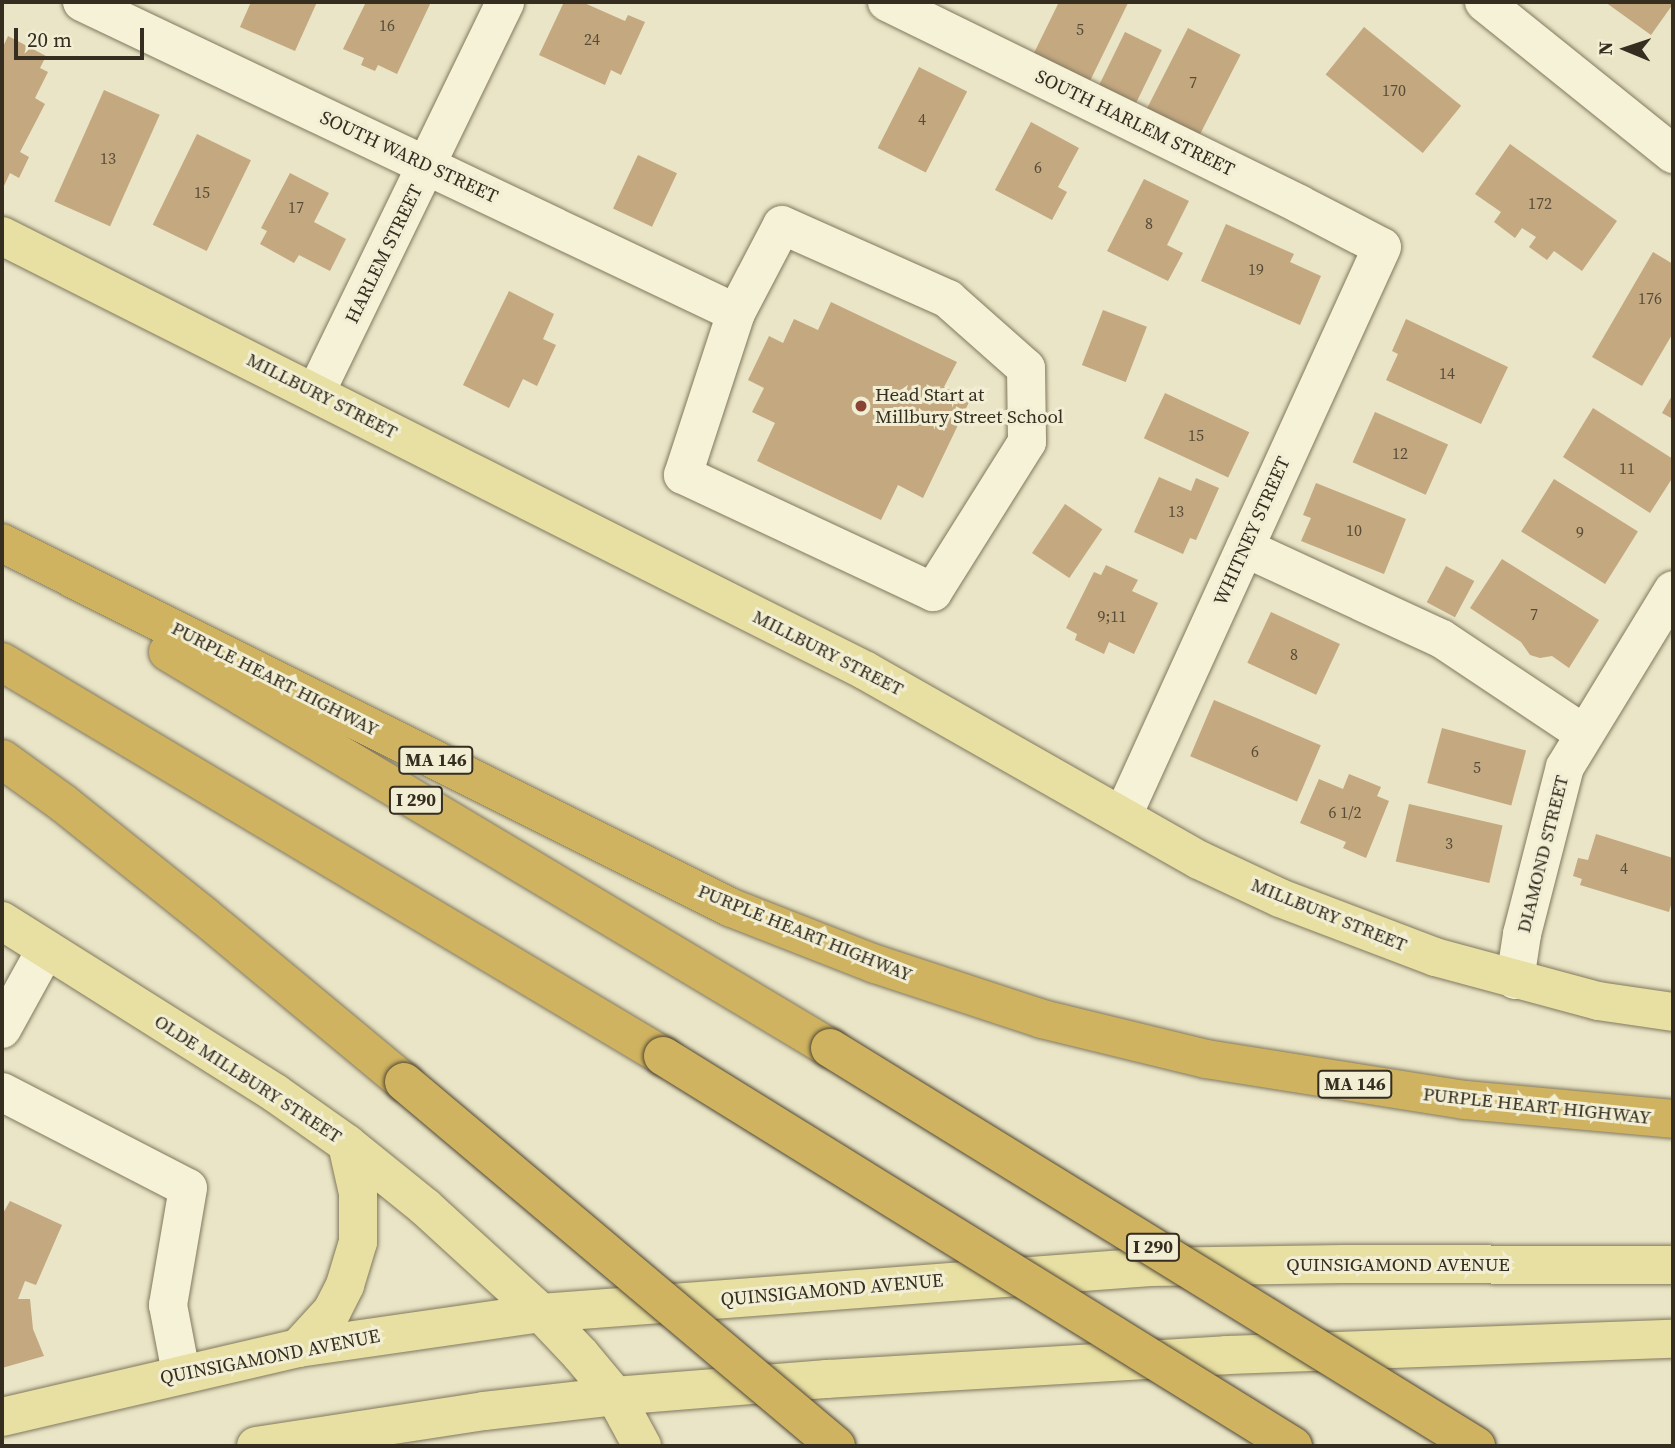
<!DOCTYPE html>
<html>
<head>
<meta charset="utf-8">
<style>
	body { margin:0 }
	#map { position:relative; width:1675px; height:1448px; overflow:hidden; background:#e9e5c6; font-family:"Source Serif 4",serif }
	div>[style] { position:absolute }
	.building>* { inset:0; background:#c3a880; transform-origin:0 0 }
	.roads { filter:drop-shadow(0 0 2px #82785e) drop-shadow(0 0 2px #82785e) }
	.minor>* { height:38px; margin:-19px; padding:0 19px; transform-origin:19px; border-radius:19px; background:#f5f2d8 }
	.major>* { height:38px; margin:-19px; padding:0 19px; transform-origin:19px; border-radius:19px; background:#e8dfa2 }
	.highway>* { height:38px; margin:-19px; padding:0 19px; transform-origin:19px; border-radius:19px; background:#cfb360 }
	.bridges { filter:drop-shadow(0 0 2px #504631) drop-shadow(0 0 2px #504631) }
	.highway-bridge>* { height:38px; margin:-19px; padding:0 19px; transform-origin:19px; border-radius:19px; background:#cfb360 }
	.dots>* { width:19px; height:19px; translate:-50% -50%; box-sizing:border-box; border:4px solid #f1eed4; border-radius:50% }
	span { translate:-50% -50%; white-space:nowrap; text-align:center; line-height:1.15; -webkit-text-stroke:6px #f1eed4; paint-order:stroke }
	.number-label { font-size:16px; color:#584c38 }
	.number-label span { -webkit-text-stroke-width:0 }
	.shield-label span { padding:2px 5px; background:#f1eed4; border:2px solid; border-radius:5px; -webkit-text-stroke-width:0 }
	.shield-label { font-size:18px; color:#342d20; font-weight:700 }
	.street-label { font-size:19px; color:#342d20 }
	.poi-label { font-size:19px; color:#342d20 }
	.left { translate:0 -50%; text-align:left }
	.frame { position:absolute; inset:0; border:4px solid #342d20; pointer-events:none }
	.north { position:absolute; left:1591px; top:14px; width:70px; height:70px; -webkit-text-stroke:5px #f1eed4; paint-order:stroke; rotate:272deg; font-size:19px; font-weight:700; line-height:28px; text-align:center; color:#342d20 }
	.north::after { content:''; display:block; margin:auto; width:24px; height:32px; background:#342d20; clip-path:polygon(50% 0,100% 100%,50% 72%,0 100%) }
	.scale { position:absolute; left:14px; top:28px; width:130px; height:32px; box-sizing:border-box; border:4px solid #342d20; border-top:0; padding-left:9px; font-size:21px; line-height:24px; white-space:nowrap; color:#342d20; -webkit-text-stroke:5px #f1eed4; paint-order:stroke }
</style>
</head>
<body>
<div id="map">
	<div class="building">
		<i style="clip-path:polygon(251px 2px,317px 2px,295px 51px,240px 27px)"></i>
		<i style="clip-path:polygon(366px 2px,431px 2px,397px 74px,378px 65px,375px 71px,361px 65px,364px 58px,343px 49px)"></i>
		<i style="clip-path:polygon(564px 2px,582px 2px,625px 21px,628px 15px,645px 22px,621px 75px,611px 70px,605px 85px,539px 55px)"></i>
		<i style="clip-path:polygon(1059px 2px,1128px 3px,1089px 83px,1033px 55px)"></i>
		<i style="clip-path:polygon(1605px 2px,1673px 2px,1673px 4px,1651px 35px)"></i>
		<i style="left:1364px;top:27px;width:125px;height:61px;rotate:39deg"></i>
		<i style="left:1188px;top:28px;width:59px;height:91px;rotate:27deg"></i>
		<i style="left:1125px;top:32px;width:41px;height:60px;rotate:26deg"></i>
		<i style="clip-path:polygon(8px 36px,46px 56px,40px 68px,48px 72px,35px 98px,45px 104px,20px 152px,29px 157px,19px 178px,10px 173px,2px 190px,2px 49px)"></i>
		<i style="left:919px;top:67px;width:54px;height:91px;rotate:27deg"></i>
		<i style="left:104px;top:90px;width:61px;height:122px;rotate:24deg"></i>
		<i style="clip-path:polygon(1031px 122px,1079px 148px,1058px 187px,1067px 192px,1052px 220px,995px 190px)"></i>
		<i style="left:197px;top:134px;width:60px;height:101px;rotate:26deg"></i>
		<i style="clip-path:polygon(1510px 144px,1617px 221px,1582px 271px,1554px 251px,1547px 260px,1529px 247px,1536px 237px,1522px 228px,1515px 238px,1494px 222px,1501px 212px,1475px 194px)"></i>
		<i style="left:638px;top:155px;width:43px;height:59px;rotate:25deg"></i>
		<i style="clip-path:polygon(290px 173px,329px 193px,314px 222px,346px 239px,330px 271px,299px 255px,294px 263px,260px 244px,267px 231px,261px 228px)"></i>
		<i style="clip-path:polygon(1144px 179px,1189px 201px,1167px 245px,1183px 253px,1168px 281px,1107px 251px)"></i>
		<i style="clip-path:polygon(1226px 224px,1294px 254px,1290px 262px,1321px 276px,1300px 325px,1201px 281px)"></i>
		<i style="clip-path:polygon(1653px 252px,1673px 264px,1673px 333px,1642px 386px,1592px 357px)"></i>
		<i style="clip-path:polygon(509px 291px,554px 314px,543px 339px,556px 345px,537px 386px,523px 379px,509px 408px,463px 385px)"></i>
		<i style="clip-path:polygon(831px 302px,957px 362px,944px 387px,970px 400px,923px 498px,898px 485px,881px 520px,757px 461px,775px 423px,752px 412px,764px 388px,748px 380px,769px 336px,783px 343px,794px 319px,818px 330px)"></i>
		<i style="left:1103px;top:310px;width:47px;height:59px;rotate:21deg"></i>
		<i style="clip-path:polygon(1406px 319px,1508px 367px,1481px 424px,1386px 380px,1398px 354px,1392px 351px)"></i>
		<i style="left:1165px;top:393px;width:93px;height:50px;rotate:25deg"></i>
		<i style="clip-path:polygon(1673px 394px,1673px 419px,1662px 413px)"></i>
		<i style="clip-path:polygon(1593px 408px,1673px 459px,1673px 477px,1650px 513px,1563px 457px)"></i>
		<i style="left:1375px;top:412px;width:80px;height:55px;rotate:24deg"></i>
		<i style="clip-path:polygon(1159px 477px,1191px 491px,1196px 478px,1219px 488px,1196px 540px,1190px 538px,1183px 554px,1134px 532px)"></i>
		<i style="left:1554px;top:479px;width:99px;height:62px;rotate:32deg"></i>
		<i style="clip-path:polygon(1316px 483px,1406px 519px,1384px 574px,1301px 541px,1311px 518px,1303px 515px)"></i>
		<i style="left:1065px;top:504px;width:45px;height:59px;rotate:34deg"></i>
		<i style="clip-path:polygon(1502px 559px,1599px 620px,1569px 668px,1552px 656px,1540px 658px,1530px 655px,1521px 642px,1470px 608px)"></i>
		<i style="clip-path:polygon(1106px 565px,1138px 580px,1132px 591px,1158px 603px,1134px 654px,1109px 642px,1104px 654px,1075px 640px,1077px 634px,1066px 628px,1094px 572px,1101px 575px)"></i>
		<i style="left:1446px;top:566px;width:32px;height:41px;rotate:28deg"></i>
		<i style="left:1271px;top:612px;width:76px;height:56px;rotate:25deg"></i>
		<i style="left:1214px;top:700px;width:116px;height:61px;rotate:23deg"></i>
		<i style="left:1442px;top:728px;width:87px;height:57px;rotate:15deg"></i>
		<i style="clip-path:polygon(1349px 774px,1381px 787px,1377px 796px,1389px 801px,1366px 858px,1343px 848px,1346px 842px,1300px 823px,1319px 779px,1343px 789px)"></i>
		<i style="left:1409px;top:804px;width:96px;height:59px;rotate:13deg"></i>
		<i style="clip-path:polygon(1596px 834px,1673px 858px,1673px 898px,1669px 912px,1580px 885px,1582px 879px,1573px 876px,1578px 858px,1588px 860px)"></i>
		<i style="clip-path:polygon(10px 1201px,62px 1225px,36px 1285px,25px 1281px,18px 1299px,30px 1299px,33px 1329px,44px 1356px,2px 1368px,2px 1215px)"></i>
	</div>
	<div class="roads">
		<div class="minor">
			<i style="left:82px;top:2px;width:724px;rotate:25.43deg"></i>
			<i style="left:887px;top:2px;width:459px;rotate:26.1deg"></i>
			<i style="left:1299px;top:204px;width:93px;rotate:27.4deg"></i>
			<i style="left:1382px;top:247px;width:624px;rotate:114.51deg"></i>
			<i style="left:1484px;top:2px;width:243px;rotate:38.8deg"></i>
			<i style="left:782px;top:225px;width:182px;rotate:24deg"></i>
			<i style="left:948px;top:299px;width:104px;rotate:41.5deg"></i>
			<i style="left:1026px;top:368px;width:74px;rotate:89.2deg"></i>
			<i style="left:1027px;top:442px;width:177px;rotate:122.1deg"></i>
			<i style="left:933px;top:592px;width:276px;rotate:-154.9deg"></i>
			<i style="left:683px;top:475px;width:170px;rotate:-71.9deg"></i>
			<i style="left:736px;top:313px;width:99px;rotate:-62.4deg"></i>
			<i style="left:316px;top:392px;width:433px;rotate:-64.1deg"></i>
			<i style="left:1245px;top:548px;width:217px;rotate:24.8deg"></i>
			<i style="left:1442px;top:639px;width:169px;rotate:33.7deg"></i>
			<i style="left:1515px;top:980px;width:47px;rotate:-81.3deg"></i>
			<i style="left:1522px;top:934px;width:172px;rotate:-75.6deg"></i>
			<i style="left:1565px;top:767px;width:207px;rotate:-58.6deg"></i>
			<i style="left:2px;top:1029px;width:91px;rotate:-61.2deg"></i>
			<i style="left:2px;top:1092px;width:209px;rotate:27.3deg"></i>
			<i style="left:188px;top:1188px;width:119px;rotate:99.7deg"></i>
			<i style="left:168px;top:1305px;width:69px;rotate:79.2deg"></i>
		</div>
		<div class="major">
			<i style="left:2px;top:236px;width:967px;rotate:26.72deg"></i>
			<i style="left:866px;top:671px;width:383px;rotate:29.6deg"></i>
			<i style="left:1199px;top:860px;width:89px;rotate:25.1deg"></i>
			<i style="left:1280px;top:898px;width:166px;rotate:20.8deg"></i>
			<i style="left:1435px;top:957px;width:169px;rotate:15.1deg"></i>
			<i style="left:1598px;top:1001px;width:76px;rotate:8.3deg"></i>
			<i style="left:2px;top:921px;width:323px;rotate:32.2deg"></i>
			<i style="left:275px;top:1093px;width:88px;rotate:35.3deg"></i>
			<i style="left:347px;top:1144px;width:100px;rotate:38.9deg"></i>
			<i style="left:425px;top:1207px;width:157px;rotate:42.4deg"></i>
			<i style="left:541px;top:1313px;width:57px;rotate:46.4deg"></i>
			<i style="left:580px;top:1354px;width:55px;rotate:50.2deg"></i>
			<i style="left:615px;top:1396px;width:57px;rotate:61.6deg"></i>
			<i style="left:298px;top:1348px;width:50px;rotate:-47.4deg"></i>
			<i style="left:332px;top:1311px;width:29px;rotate:-63deg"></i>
			<i style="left:345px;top:1285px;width:45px;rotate:-73.2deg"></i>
			<i style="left:358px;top:1242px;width:49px;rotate:-90deg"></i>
			<i style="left:358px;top:1193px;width:50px;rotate:-102.7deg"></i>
			<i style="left:2px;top:1417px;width:304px;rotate:-13.1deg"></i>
			<i style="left:298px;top:1348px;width:246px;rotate:-8.2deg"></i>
			<i style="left:541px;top:1313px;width:611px;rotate:-4.32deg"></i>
			<i style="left:1150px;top:1267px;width:194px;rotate:-0.9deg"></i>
			<i style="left:1344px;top:1264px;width:329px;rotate:0.2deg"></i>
			<i style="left:256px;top:1446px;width:231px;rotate:-8.7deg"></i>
			<i style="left:484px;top:1411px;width:132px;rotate:-6.5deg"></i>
			<i style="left:615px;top:1396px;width:213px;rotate:-4.6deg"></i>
			<i style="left:827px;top:1379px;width:401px;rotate:-3.4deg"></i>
			<i style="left:1227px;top:1355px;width:446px;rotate:-2.1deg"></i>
		</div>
		<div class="highway">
			<i style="left:2px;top:543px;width:816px;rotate:26.57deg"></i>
			<i style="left:732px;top:908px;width:154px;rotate:21.4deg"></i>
			<i style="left:875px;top:964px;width:176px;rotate:18.2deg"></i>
			<i style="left:1042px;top:1019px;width:169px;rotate:13.7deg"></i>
			<i style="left:1206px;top:1059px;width:262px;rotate:9deg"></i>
			<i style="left:1465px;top:1100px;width:209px;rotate:5.2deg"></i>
			<i style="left:168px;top:652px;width:771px;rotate:30.89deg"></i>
			<i style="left:2px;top:662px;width:770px;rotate:30.8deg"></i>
			<i style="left:2px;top:759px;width:75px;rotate:35.8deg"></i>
			<i style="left:63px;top:803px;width:181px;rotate:38.7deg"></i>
			<i style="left:204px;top:916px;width:260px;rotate:39.7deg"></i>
		</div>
	</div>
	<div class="bridges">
		<div class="highway-bridge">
			<i style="left:830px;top:1048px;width:759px;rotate:31.64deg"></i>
			<i style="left:663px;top:1056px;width:741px;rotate:31.76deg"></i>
			<i style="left:404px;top:1082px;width:565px;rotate:40.12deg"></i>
		</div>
	</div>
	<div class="dots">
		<i style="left:861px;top:406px;background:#8a4434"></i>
	</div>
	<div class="number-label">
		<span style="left:387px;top:25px">16</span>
		<span style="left:1080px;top:29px">5</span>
		<span style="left:592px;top:39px">24</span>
		<span style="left:1193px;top:82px">7</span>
		<span style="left:1394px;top:90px">170</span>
		<span style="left:922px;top:119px">4</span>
		<span style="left:108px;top:158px">13</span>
		<span style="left:1038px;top:167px">6</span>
		<span style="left:202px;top:192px">15</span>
		<span style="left:1540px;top:203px">172</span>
		<span style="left:296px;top:207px">17</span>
		<span style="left:1149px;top:223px">8</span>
		<span style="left:1256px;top:269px">19</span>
		<span style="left:1650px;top:298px">176</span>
		<span style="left:1447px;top:373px">14</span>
		<span style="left:1196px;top:435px">15</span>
		<span style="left:1400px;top:453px">12</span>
		<span style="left:1627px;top:468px">11</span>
		<span style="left:1176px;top:511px">13</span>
		<span style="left:1354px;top:530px">10</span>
		<span style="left:1580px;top:532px">9</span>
		<span style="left:1534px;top:614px">7</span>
		<span style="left:1112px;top:616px">9;11</span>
		<span style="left:1294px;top:654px">8</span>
		<span style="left:1255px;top:751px">6</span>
		<span style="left:1477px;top:767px">5</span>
		<span style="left:1345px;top:812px">6 1/2</span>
		<span style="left:1449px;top:843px">3</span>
		<span style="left:1624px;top:868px">4</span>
	</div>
	<div class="shield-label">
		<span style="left:436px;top:760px">MA 146</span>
		<span style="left:416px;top:800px">I 290</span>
		<span style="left:1355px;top:1084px">MA 146</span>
		<span style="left:1153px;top:1247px">I 290</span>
	</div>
	<div class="street-label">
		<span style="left:1135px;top:123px;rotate:26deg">SOUTH HARLEM STREET</span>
		<span style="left:409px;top:157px;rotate:25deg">SOUTH WARD STREET</span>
		<span style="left:384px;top:254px;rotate:-64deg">HARLEM STREET</span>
		<span style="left:322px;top:396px;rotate:27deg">MILLBURY STREET</span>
		<span style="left:1252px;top:531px;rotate:-66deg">WHITNEY STREET</span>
		<span style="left:828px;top:653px;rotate:27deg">MILLBURY STREET</span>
		<span style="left:275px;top:679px;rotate:27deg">PURPLE HEART HIGHWAY</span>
		<span style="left:1543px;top:854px;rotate:-76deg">DIAMOND STREET</span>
		<span style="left:1329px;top:915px;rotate:22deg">MILLBURY STREET</span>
		<span style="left:805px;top:933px;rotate:22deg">PURPLE HEART HIGHWAY</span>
		<span style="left:248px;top:1079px;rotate:33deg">OLDE MILLBURY STREET</span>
		<span style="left:1537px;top:1106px;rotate:6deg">PURPLE HEART HIGHWAY</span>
		<span style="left:1398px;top:1265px">QUINSIGAMOND AVENUE</span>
		<span style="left:832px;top:1290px;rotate:-5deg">QUINSIGAMOND AVENUE</span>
		<span style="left:270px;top:1357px;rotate:-11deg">QUINSIGAMOND AVENUE</span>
	</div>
	<div class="poi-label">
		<span class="left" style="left:875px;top:406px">Head Start at<br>Millbury Street School</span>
	</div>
	<div class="frame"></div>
	<div class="north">N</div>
	<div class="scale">20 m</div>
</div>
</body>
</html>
